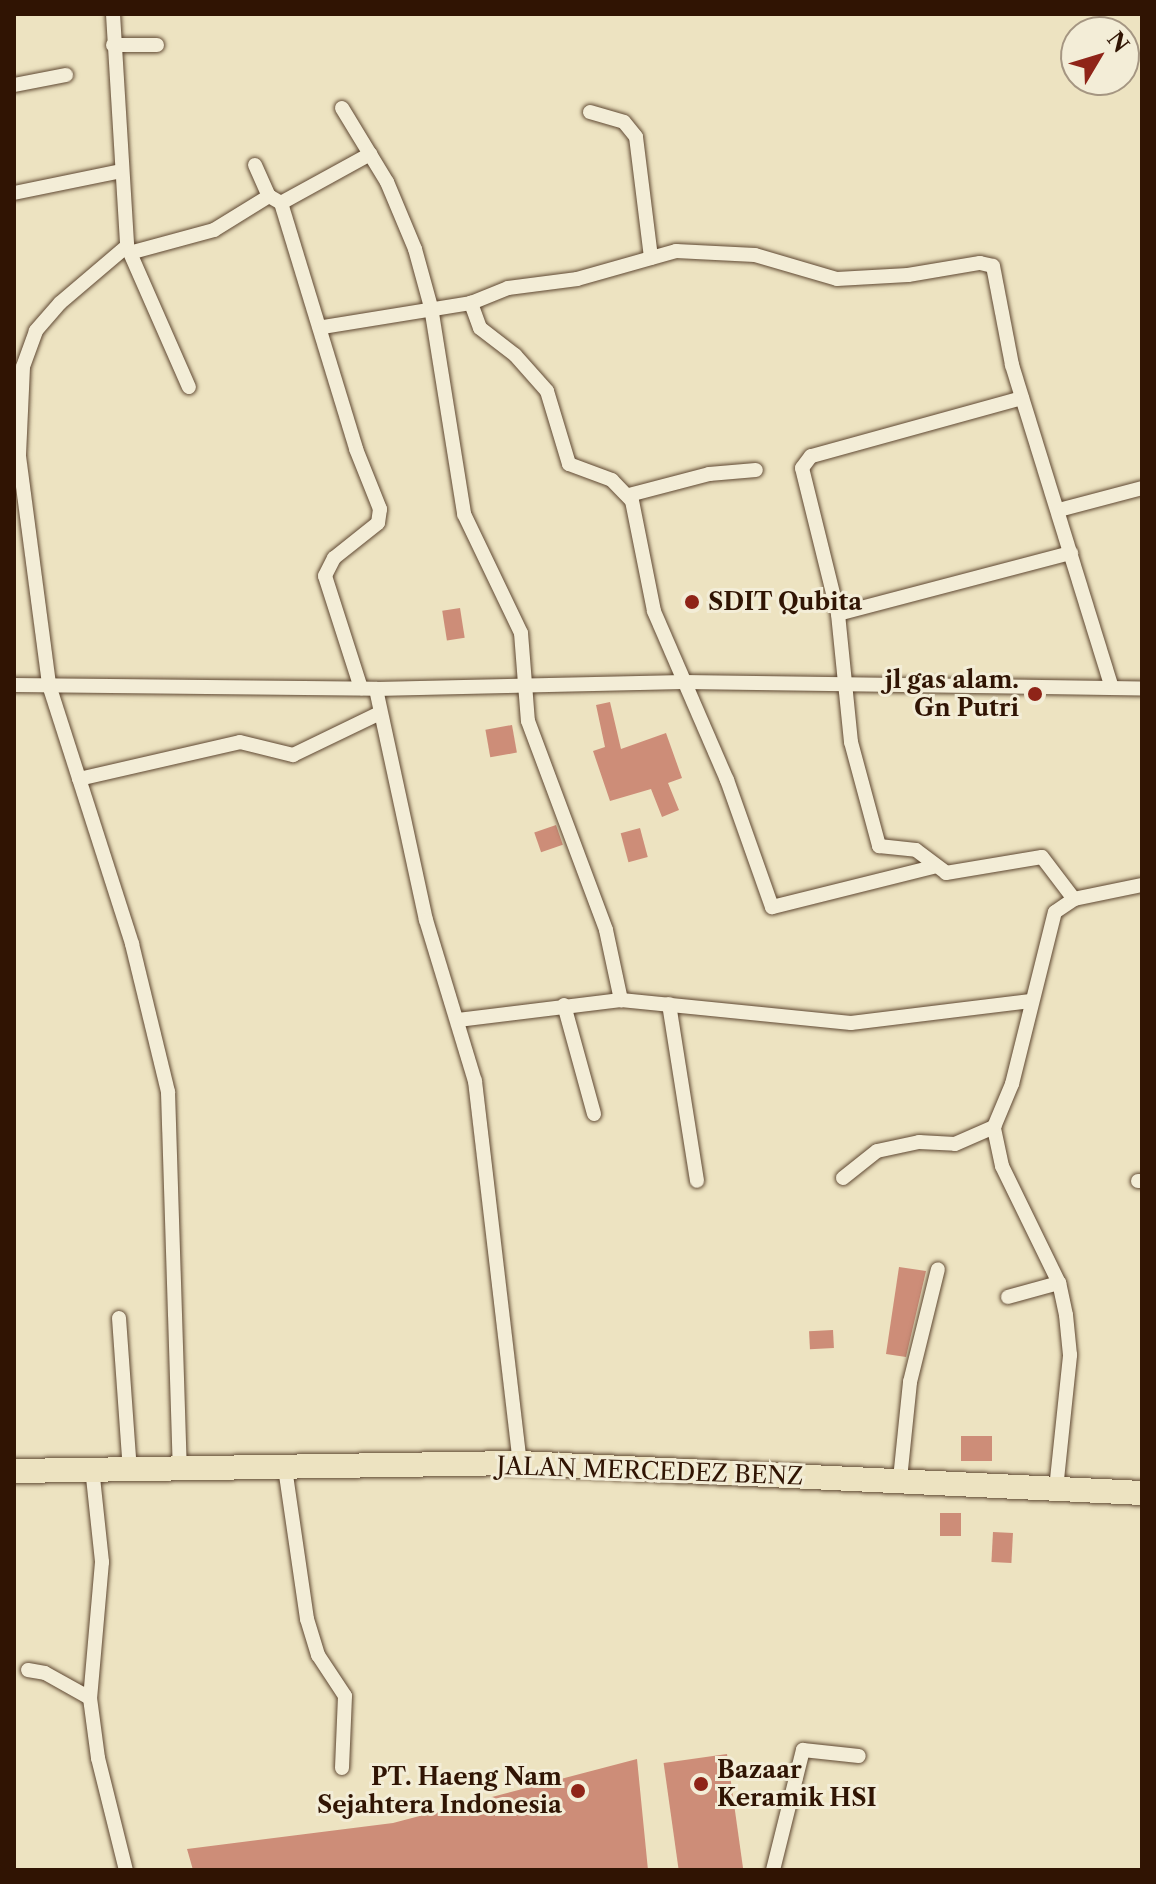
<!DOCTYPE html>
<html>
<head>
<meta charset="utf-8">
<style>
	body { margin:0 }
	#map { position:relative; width:1156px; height:1884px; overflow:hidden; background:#ede3c1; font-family:"Libre Caslon Text",serif }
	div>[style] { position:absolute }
	.building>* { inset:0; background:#cd8d78; transform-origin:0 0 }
	.roads { filter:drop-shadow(0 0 2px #5f4832) drop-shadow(0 0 2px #5f4832) }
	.street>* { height:14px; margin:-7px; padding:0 7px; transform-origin:7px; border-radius:7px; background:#f3edd7 }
	.primary>* { height:24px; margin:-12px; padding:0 12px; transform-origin:12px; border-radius:12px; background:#ede3c1 }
	.dots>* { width:22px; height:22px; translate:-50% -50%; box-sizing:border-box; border:4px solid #f3edd7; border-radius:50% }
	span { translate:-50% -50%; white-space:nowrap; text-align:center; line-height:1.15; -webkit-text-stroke:6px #f3edd7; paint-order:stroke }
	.poi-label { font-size:24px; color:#301403; font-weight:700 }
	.left { translate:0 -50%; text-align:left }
	.right { translate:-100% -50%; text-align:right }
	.street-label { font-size:24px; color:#301403 }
	.frame { position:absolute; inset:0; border:16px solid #301403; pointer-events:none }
	.north { position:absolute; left:1060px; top:16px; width:80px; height:80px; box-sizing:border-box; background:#f3edd7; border:2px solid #a59682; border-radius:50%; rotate:52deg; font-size:22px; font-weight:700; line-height:32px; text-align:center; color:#301403 }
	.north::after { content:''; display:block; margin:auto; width:28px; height:36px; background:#8f2418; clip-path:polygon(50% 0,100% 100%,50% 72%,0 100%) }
</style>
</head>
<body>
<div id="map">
	<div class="building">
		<i style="left:460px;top:608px;width:30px;height:18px;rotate:81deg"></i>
		<i style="clip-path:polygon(610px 702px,621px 749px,666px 733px,682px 778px,668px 783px,679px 810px,662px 817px,651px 789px,610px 801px,593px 751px,605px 747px,596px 705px)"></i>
		<i style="left:512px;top:725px;width:28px;height:27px;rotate:80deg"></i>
		<i style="left:556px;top:825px;width:21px;height:23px;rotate:71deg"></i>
		<i style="left:640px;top:828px;width:30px;height:20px;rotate:75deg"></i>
		<i style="clip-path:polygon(899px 1267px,926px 1271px,906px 1357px,886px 1354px)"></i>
		<i style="left:833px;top:1330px;width:18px;height:24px;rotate:87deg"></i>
		<i style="left:961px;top:1436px;width:31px;height:25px"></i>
		<i style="left:961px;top:1513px;width:23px;height:21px;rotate:90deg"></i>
		<i style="left:993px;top:1532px;width:20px;height:30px;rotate:3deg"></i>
		<i style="left:727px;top:1754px;width:117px;height:64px;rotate:82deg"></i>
		<i style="clip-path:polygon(637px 1759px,648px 1870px,193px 1870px,187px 1849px,393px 1823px)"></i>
	</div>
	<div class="roads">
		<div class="street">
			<i style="left:113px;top:14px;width:232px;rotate:86.5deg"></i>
			<i style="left:127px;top:246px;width:88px;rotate:139.6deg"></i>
			<i style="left:60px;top:303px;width:37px;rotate:131deg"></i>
			<i style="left:36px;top:331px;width:38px;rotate:110deg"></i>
			<i style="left:23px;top:367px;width:89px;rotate:92.6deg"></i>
			<i style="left:19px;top:456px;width:231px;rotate:82.5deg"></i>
			<i style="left:49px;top:685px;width:272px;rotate:72.2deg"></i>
			<i style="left:132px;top:944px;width:152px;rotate:76.3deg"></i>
			<i style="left:168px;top:1092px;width:377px;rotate:88.2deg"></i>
			<i style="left:113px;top:45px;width:44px"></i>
			<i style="left:14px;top:85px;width:53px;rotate:-10.9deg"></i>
			<i style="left:342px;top:108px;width:87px;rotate:58.7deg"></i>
			<i style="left:387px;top:182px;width:73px;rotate:67.3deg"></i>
			<i style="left:415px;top:249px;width:60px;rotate:74.6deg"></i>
			<i style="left:431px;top:307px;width:210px;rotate:80.9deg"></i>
			<i style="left:464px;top:514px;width:132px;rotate:64.4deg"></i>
			<i style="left:521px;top:633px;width:88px;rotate:85.5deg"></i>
			<i style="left:528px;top:721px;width:223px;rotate:69.5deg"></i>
			<i style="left:606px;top:930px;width:72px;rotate:77.9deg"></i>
			<i style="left:590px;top:112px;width:35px;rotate:16deg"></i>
			<i style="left:624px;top:122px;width:19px;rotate:51deg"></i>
			<i style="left:636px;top:137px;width:122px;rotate:82.9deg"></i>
			<i style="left:255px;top:165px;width:34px;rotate:66deg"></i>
			<i style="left:14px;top:193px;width:109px;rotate:-11.6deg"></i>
			<i style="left:281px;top:203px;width:257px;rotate:73deg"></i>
			<i style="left:356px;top:449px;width:65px;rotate:68.2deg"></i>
			<i style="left:380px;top:509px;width:14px;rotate:98deg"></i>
			<i style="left:378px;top:523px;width:56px;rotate:141.5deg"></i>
			<i style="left:334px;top:558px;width:20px;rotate:117deg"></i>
			<i style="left:325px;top:576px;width:118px;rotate:72.2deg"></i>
			<i style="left:127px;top:246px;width:154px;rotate:66.3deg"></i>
			<i style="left:133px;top:252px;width:84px;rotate:-15.2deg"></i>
			<i style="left:214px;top:230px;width:65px;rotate:-31.7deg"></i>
			<i style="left:269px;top:196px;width:14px;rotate:30deg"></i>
			<i style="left:281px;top:203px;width:102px;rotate:-28.8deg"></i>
			<i style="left:323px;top:327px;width:150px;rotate:-9.2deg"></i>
			<i style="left:1022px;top:398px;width:219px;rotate:164.6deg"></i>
			<i style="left:811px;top:456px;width:15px;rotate:127deg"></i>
			<i style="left:802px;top:468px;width:150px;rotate:76.1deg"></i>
			<i style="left:838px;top:614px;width:129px;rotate:84.2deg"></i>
			<i style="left:851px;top:742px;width:108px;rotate:74.9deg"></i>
			<i style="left:879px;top:846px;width:37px;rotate:6deg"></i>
			<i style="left:916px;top:850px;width:38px;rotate:37deg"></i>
			<i style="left:946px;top:873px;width:97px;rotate:-9.5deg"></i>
			<i style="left:1042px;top:857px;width:53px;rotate:52.7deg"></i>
			<i style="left:629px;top:495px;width:83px;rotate:-14.7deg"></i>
			<i style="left:709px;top:474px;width:47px;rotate:-4.9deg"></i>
			<i style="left:1059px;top:510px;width:86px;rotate:-14.8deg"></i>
			<i style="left:838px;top:614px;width:241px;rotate:-14.7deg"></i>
			<i style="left:14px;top:685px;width:362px;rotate:0.6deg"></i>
			<i style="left:376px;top:689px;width:308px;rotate:-1.3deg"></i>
			<i style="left:684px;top:682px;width:458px;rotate:0.8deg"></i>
			<i style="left:376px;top:689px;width:236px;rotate:77.8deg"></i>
			<i style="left:426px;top:920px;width:168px;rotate:73.1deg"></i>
			<i style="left:475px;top:1081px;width:385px;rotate:83.3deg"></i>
			<i style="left:79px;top:779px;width:165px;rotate:-12.9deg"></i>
			<i style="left:240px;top:742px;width:55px;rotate:13.8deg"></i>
			<i style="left:293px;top:755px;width:94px;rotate:-25.8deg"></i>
			<i style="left:933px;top:867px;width:166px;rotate:166deg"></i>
			<i style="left:772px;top:907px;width:135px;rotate:-109.5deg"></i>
			<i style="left:727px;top:780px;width:184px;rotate:-113.4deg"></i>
			<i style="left:654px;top:611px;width:112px;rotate:-101.3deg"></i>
			<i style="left:632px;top:501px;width:29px;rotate:-134deg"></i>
			<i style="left:612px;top:480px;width:46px;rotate:-159.6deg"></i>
			<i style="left:569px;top:464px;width:76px;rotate:-106.8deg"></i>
			<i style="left:547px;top:391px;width:48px;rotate:-131.6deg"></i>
			<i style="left:515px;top:355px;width:44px;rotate:-142.4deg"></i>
			<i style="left:480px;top:328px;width:27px;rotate:-110deg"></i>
			<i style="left:471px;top:303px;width:40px;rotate:-22deg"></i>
			<i style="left:508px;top:288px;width:70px;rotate:-7.4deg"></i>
			<i style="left:577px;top:279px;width:103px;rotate:-15.8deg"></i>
			<i style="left:676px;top:251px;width:79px;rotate:2.9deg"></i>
			<i style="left:755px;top:255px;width:85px;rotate:16.3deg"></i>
			<i style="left:837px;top:279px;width:71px;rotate:-3.2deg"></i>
			<i style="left:908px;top:275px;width:73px;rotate:-9.5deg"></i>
			<i style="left:980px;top:263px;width:13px;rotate:13deg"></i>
			<i style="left:993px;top:266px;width:101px;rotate:79.1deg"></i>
			<i style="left:1012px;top:365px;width:334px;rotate:72.8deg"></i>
			<i style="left:669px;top:1004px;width:179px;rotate:81deg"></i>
			<i style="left:564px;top:1005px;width:113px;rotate:74.6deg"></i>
			<i style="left:458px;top:1020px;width:164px;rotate:-7deg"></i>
			<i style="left:621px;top:1000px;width:231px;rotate:5.7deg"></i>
			<i style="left:851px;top:1023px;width:181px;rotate:-7deg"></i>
			<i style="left:843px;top:1178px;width:43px;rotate:-38.5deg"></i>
			<i style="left:877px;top:1151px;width:43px;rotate:-12.1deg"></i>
			<i style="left:919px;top:1142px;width:36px;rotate:3deg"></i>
			<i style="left:955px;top:1144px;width:43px;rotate:-23.6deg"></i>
			<i style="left:1138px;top:1181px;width:4px"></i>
			<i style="left:1008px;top:1297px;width:53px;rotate:-15.4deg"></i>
			<i style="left:119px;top:1318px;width:152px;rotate:85.9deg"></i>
			<i style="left:92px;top:1468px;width:95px;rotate:83.9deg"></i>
			<i style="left:102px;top:1562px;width:137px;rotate:95deg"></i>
			<i style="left:90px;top:1698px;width:61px;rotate:82.4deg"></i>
			<i style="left:98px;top:1758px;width:115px;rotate:76deg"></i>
			<i style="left:285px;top:1468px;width:153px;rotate:81.7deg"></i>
			<i style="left:307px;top:1619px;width:38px;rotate:73deg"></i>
			<i style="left:318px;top:1655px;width:49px;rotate:56.6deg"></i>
			<i style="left:345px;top:1696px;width:72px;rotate:92.4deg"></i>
			<i style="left:900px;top:1479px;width:98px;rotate:-84.1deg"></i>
			<i style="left:910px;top:1382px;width:116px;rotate:-76.1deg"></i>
			<i style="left:1056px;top:1489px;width:135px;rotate:-84deg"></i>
			<i style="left:1070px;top:1355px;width:40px;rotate:-95.7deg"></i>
			<i style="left:1066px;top:1315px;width:33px;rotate:-102deg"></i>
			<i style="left:1059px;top:1283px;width:130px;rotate:-116deg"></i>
			<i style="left:1002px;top:1166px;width:40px;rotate:-102deg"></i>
			<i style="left:994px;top:1127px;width:47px;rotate:-67.3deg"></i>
			<i style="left:1012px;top:1084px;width:177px;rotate:-76deg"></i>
			<i style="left:1055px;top:912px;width:23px;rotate:-34deg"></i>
			<i style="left:1074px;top:899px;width:69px;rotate:-11.6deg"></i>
			<i style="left:28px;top:1670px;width:17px;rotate:10deg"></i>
			<i style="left:45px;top:1673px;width:51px;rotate:29.1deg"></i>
			<i style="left:773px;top:1870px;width:124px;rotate:-76deg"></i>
			<i style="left:803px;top:1750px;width:56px;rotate:6.1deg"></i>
		</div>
		<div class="primary">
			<i style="left:14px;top:1471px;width:506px;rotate:-0.91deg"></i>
			<i style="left:520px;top:1463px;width:623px;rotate:2.76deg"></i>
		</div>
	</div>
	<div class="dots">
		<i style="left:692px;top:602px;background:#8f2418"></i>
		<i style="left:1035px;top:694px;background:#8f2418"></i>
		<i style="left:701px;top:1784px;background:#8f2418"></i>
		<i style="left:578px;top:1791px;background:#8f2418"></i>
	</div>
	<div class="poi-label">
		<span class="left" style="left:708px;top:602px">SDIT Qubita</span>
		<span class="right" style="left:1019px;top:694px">jl gas alam.<br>Gn Putri</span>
		<span class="left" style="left:717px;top:1784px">Bazaar<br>Keramik HSI</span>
		<span class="right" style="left:562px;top:1791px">PT. Haeng Nam<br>Sejahtera Indonesia</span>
	</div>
	<div class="street-label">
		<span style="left:650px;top:1471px;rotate:2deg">JALAN MERCEDEZ BENZ</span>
	</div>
	<div class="frame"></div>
	<div class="north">N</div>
</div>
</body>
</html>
